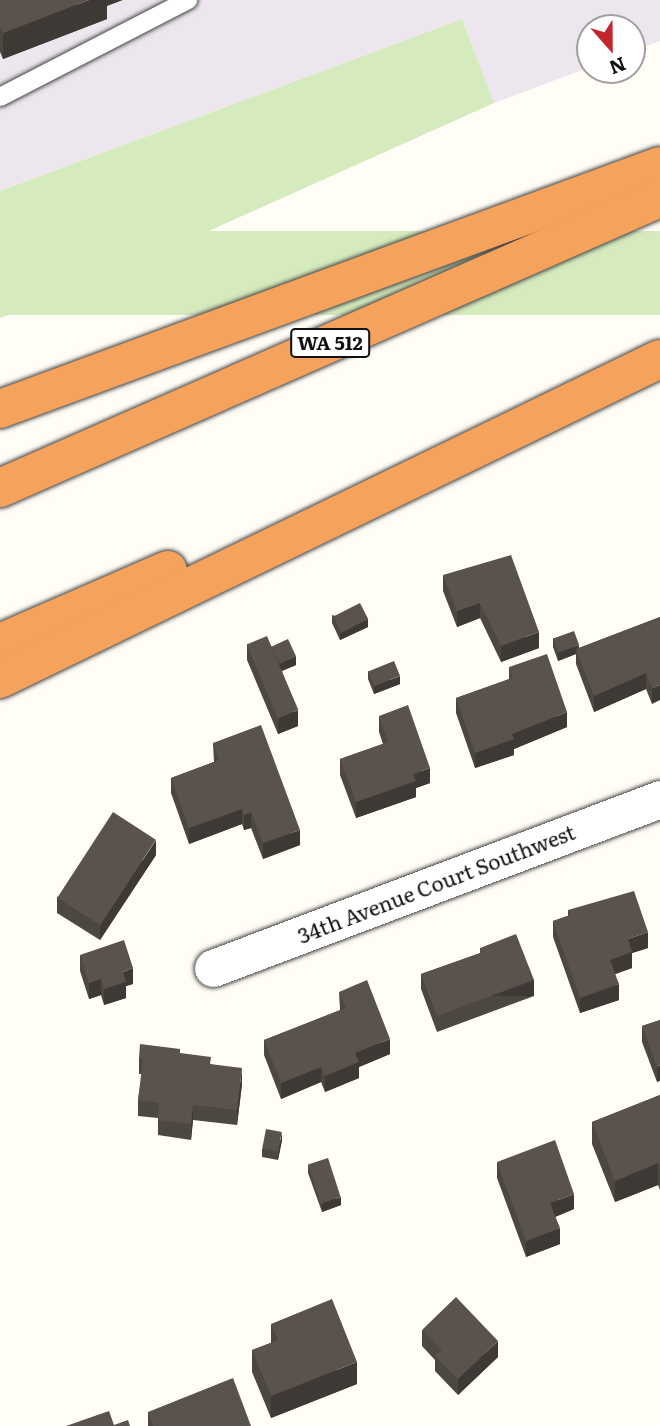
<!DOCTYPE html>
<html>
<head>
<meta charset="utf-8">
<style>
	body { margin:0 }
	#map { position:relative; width:660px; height:1426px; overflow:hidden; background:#fffdf5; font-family:Literata,serif }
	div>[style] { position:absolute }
	.industrial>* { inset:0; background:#eee6ef }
	.green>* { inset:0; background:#d5ebbd; transform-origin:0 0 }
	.roads { filter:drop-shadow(0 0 2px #444) drop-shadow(0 0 2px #444) }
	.lane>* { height:18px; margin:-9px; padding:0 9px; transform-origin:9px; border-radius:9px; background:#fff }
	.street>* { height:37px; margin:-18.5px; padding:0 18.5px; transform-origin:18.5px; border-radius:18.5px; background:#fff }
	.highway>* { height:38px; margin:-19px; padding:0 19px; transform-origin:19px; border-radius:19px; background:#f5a25d }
	.wall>* { inset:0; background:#4d4742 }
	.shaded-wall>* { inset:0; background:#3f3936; transform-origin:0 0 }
	.building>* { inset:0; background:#5a524d; transform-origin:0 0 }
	span { translate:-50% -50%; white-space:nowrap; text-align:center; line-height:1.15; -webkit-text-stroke:7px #fff; paint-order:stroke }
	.shield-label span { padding:2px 5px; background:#fff; border:2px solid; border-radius:5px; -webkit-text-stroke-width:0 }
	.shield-label { font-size:19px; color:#111; font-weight:700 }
	.street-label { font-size:21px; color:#111 }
	.north { position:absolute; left:576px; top:14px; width:70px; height:70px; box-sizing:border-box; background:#fff; border:2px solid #a0a0a0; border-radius:50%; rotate:159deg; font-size:19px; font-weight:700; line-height:28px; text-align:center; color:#111 }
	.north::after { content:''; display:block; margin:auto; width:24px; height:32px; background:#c4262e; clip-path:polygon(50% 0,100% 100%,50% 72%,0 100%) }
</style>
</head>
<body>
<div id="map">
	<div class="industrial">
		<i style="clip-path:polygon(0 0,660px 0,660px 41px,632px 51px,632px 28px,590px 28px,590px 67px,494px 103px,462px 19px,0 191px)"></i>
	</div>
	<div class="green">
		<i style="clip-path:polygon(462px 19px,494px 103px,77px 290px,0 318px,0 191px)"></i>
		<i style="left:660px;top:231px;width:84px;height:722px;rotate:90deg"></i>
	</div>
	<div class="roads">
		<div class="lane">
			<i style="left:0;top:97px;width:212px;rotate:-27.3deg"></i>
		</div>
		<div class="street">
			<i style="left:213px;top:968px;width:478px;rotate:-20.7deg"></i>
		</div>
		<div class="highway">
			<i style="left:0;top:409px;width:703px;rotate:-20.21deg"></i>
			<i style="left:0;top:488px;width:721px;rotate:-23.72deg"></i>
			<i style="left:0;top:643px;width:183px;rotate:-23.5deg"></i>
			<i style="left:0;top:679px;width:733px;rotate:-25.87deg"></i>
		</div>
	</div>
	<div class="wall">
		<i style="clip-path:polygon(0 0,107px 6px,107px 19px,3px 59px,0 52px)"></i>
		<i style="clip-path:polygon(443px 575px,539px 648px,501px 662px,480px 618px,457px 627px,443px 591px)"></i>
		<i style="clip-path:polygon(332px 615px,368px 627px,340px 640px,332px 623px)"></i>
		<i style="clip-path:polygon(660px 617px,652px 704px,646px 689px,594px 712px,576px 664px,576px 654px,558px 661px,553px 647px,553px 638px,579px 648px)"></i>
		<i style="clip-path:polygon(247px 644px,271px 646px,296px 665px,282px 671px,298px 726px,278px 734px,247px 660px)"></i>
		<i style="clip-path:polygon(509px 667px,567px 727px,514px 749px,514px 755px,475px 768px,456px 713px,456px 698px,509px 679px)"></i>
		<i style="clip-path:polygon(368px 671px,400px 684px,374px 694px,368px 679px)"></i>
		<i style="clip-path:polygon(379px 716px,430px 783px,416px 788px,416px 797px,356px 818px,340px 775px,340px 759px,383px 744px,379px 732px)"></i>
		<i style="clip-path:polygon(213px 743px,300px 845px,263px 859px,251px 828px,244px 830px,242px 824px,189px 844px,171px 793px,171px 778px,214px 762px)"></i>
		<i style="clip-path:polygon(156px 855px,100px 940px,57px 913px,57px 897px)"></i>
		<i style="clip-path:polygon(568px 910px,648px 948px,632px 953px,632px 968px,615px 974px,619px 1000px,580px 1013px,553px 937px,553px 921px,568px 916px)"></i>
		<i style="clip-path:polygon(480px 948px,534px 996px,437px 1032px,421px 989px,421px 974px,480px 953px)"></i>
		<i style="clip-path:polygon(80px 955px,133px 984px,126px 986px,126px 998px,104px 1005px,101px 995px,89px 999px,80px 971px)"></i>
		<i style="clip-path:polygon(339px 992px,390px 1054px,359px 1067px,359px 1078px,325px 1092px,321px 1082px,281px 1099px,264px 1055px,264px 1040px,340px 1010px)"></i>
		<i style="clip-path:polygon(660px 1020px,657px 1082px,642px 1042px,642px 1026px)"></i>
		<i style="clip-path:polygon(180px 1054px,211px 1064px,242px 1084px,237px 1125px,193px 1120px,191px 1140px,158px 1135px,158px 1118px,138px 1116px,138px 1100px,142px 1074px,139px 1074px,139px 1058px)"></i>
		<i style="clip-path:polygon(660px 1095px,660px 1190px,658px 1185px,615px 1202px,592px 1144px,592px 1122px)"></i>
		<i style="clip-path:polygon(282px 1140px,278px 1160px,262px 1157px,262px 1149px)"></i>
		<i style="clip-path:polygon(497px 1162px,574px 1209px,555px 1217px,560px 1244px,526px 1257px,497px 1178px)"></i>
		<i style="clip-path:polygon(308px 1165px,341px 1205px,322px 1212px,308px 1173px)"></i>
		<i style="clip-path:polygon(271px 1324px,357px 1384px,271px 1418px,252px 1372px,252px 1350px,271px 1343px)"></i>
		<i style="clip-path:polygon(422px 1330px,498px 1357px,458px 1395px,435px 1371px,435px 1360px,422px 1346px)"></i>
		<i style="clip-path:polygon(148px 1412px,251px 1426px,148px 1426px)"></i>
	</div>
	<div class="shaded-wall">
		<i style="clip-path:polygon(89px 0,123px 0,107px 6px,107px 19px,3px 59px,3px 33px)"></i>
		<i style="clip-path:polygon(480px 603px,480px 618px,457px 627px,457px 611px)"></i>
		<i style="clip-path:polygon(368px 619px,368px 627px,340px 640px,340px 631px)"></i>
		<i style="clip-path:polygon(539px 632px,539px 648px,501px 662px,501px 646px)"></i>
		<i style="clip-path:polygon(579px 645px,579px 653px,576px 649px,576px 654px,558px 661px,558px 652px)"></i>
		<i style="clip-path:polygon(296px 656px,296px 665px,279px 672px,279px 664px)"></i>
		<i style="clip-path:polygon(646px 673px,646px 689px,594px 712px,594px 696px)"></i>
		<i style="clip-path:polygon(400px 676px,400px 684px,374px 694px,374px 686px)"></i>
		<i style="clip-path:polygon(660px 685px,660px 700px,652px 704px,652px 688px)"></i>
		<i style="clip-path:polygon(298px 710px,298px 726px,278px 734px,278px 719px)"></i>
		<i style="clip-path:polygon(567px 712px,567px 727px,514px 749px,514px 755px,475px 768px,475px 753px,512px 734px)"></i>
		<i style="clip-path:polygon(430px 768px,430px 783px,416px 788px,416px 797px,356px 818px,356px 802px,413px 774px)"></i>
		<i style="clip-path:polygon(242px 809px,242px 824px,189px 844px,189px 828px)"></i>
		<i style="clip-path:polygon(251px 812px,251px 828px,244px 830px,244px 815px)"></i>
		<i style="clip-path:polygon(300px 830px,300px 845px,263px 859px,263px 843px)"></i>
		<i style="clip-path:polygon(156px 840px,156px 855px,100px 940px,100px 925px)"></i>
		<i style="clip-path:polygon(648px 932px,648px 948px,632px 953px,632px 968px,610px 976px,610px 960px,628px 939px)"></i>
		<i style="clip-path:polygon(133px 968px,133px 984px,126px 986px,126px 998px,104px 1005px,104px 989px,123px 972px)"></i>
		<i style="clip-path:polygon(101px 979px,101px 995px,89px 999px,89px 983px)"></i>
		<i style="left:534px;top:980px;width:16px;height:103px;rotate:90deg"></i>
		<i style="clip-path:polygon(619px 984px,619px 1000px,580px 1013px,580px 998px)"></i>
		<i style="clip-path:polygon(390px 1039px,390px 1054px,359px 1067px,359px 1078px,325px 1092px,325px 1076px,355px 1053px)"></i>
		<i style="clip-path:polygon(660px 1065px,660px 1081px,657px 1082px,657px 1067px)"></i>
		<i style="clip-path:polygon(321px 1067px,321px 1082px,281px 1099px,281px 1083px)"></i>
		<i style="clip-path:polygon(242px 1068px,242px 1084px,237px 1125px,237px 1110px)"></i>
		<i style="clip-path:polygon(193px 1105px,193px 1120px,191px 1140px,191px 1124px)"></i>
		<i style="clip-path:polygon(282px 1132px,282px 1140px,278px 1160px,278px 1152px)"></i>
		<i style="clip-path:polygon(658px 1163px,658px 1185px,615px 1202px,615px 1181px)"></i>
		<i style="clip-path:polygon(574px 1194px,574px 1209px,550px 1219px,550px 1203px)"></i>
		<i style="clip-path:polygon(341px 1197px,341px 1205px,322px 1212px,322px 1203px)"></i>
		<i style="clip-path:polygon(560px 1228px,560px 1244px,526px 1257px,526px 1241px)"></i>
		<i style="clip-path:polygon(498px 1341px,498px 1357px,458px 1395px,458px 1379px)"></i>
		<i style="clip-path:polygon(357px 1362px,357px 1384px,271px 1418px,271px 1396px)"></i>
	</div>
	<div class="building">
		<i style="clip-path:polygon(0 0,89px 0,3px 33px,0 26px)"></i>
		<i style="clip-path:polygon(511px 555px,539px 632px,501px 646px,480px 603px,457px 611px,443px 575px)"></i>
		<i style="left:360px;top:603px;width:18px;height:30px;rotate:63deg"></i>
		<i style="clip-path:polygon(660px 617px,660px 685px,652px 688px,646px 673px,594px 696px,576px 649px)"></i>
		<i style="left:574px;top:631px;width:15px;height:22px;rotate:70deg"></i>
		<i style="left:267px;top:636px;width:80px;height:22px;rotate:67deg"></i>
		<i style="left:288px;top:639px;width:19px;height:18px;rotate:65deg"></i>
		<i style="clip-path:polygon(547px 654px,567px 712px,512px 734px,514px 739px,475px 753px,456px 698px,513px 678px,509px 667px)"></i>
		<i style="left:394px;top:661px;width:16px;height:28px;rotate:68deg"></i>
		<i style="clip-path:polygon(408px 705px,430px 768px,413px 774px,416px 781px,356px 802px,340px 759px,388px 742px,379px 716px)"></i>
		<i style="clip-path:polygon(261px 725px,300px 830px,263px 843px,251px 812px,244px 815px,242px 809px,189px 828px,171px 778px,219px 760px,213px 743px)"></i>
		<i style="left:113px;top:812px;width:51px;height:102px;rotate:33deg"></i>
		<i style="clip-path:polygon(634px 891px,648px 932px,628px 939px,632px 952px,610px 960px,619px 984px,580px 998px,553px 921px,570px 915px,568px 910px)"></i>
		<i style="clip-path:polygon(516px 934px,534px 980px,437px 1016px,421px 974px,481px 953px,480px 948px)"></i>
		<i style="clip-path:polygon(124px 940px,133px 968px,123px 972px,126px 982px,104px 989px,101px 979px,89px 983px,80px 955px)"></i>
		<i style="clip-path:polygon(367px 980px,390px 1039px,355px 1053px,359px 1062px,325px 1076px,321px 1067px,281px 1083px,264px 1040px,346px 1008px,339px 992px)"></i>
		<i style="clip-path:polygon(660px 1020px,660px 1065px,657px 1067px,642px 1026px)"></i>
		<i style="clip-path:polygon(140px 1044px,180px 1049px,180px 1053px,211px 1057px,210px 1064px,242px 1068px,237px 1110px,193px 1105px,191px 1124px,158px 1120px,159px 1103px,138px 1100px,143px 1059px,139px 1058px)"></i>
		<i style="clip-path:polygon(660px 1095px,660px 1168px,658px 1163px,615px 1181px,592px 1122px)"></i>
		<i style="left:266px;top:1129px;width:16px;height:20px;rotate:11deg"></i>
		<i style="clip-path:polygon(555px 1140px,574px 1194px,550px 1203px,560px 1228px,526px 1241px,497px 1162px)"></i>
		<i style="left:328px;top:1158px;width:41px;height:21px;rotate:72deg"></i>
		<i style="clip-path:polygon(456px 1297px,498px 1341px,458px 1379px,435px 1356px,442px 1350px,422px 1330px)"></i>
		<i style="clip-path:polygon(332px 1299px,357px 1362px,271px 1396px,252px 1350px,278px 1340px,271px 1324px)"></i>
		<i style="clip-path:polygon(233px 1378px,251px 1426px,153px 1426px,148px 1412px)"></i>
		<i style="clip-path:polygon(109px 1411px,114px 1425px,128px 1420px,130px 1426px,66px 1426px)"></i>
	</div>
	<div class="shield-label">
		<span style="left:330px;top:343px">WA 512</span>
	</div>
	<div class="street-label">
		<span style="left:436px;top:883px;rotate:-21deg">34th Avenue Court Southwest</span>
	</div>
	<div class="north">N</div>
</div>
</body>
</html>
